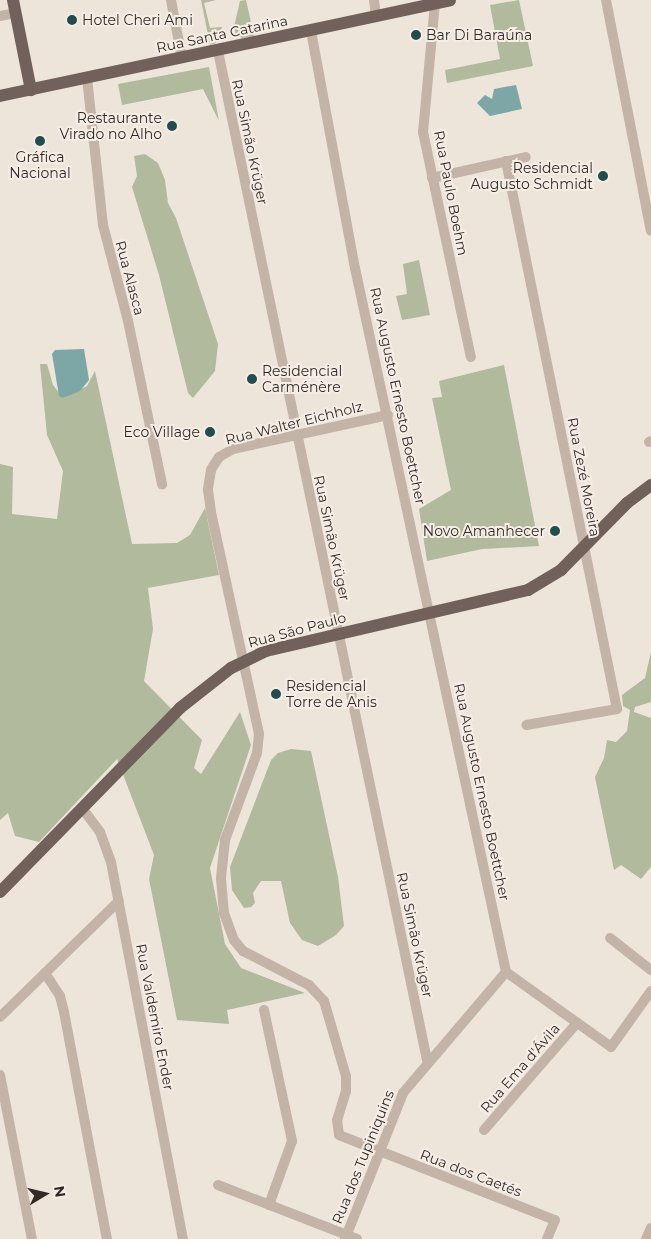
<!DOCTYPE html>
<html>
<head>
<meta charset="utf-8">
<style>
	body { margin:0 }
	#map { position:relative; width:651px; height:1239px; overflow:hidden; background:#ede4da; font-family:Montserrat,sans-serif }
	div>[style] { position:absolute }
	.green>* { inset:0; background:#b1ba9c }
	.water>* { inset:0; background:#7da6a7 }
	.minor>* { height:10px; margin:-5px; padding:0 5px; transform-origin:5px; border-radius:5px; background:#c4b4a8 }
	.major>* { height:12px; margin:-6px; padding:0 6px; transform-origin:6px; border-radius:6px; background:#72615a }
	.dots>* { width:14px; height:14px; translate:-50% -50%; box-sizing:border-box; border:2px solid #f6eee6; border-radius:50% }
	span { translate:-50% -50%; white-space:nowrap; text-align:center; line-height:1.15; -webkit-text-stroke:4px #f6eee6; paint-order:stroke }
	.poi-label { font-size:14px; color:#322a27 }
	.left { translate:0 -50%; text-align:left }
	.right { translate:-100% -50%; text-align:right }
	.street-label { font-size:14px; color:#322a27 }
	.north { position:absolute; left:20px; top:1169px; width:50px; height:50px; -webkit-text-stroke:4px #f6eee6; paint-order:stroke; rotate:81deg; font-size:14px; font-weight:700; line-height:20px; text-align:center; color:#322a27 }
	.north::after { content:''; display:block; margin:auto; width:18px; height:22px; background:#322a27; clip-path:polygon(50% 0,100% 100%,50% 72%,0 100%) }
</style>
</head>
<body>
<div id="map">
	<div class="green">
		<i style="clip-path:polygon(201px 0,216px 0,204px 3px,210px 28px,222px 27px,215px 44px,210px 45px)"></i>
		<i style="clip-path:polygon(246px 0,254px 36px,242px 38px,236px 35px,234px 27px,240px 1px)"></i>
		<i style="clip-path:polygon(519px 0,533px 66px,447px 83px,445px 70px,500px 59px,490px 5px)"></i>
		<i style="clip-path:polygon(209px 67px,219px 121px,203px 89px,122px 105px,118px 84px)"></i>
		<i style="clip-path:polygon(145px 154px,158px 163px,165px 180px,168px 203px,176px 218px,218px 344px,215px 371px,193px 398px,188px 393px,159px 275px,132px 187px,137px 176px,134px 156px)"></i>
		<i style="clip-path:polygon(419px 260px,430px 315px,402px 320px,396px 296px,407px 294px,403px 264px)"></i>
		<i style="clip-path:polygon(40px 364px,47px 364px,53px 385px,63px 398px,87px 386px,95px 371px,132px 544px,177px 543px,190px 535px,205px 508px,219px 575px,148px 588px,153px 629px,144px 681px,202px 740px,194px 768px,201px 774px,240px 712px,251px 745px,210px 868px,225px 944px,241px 968px,305px 993px,227px 1010px,229px 1024px,177px 1020px,149px 879px,154px 855px,117px 759px,39px 842px,15px 836px,8px 813px,0 820px,0 464px,13px 467px,12px 514px,57px 519px,63px 471px,47px 435px)"></i>
		<i style="clip-path:polygon(504px 365px,539px 546px,482px 549px,427px 561px,419px 509px,451px 490px,432px 398px,442px 397px,439px 381px)"></i>
		<i style="clip-path:polygon(651px 652px,651px 702px,635px 707px,634px 712px,651px 718px,651px 867px,641px 879px,621px 865px,614px 870px,595px 777px,604px 758px,607px 740px,616px 742px,627px 731px,630px 710px,623px 706px,622px 695px,645px 678px)"></i>
		<i style="clip-path:polygon(291px 749px,311px 751px,338px 877px,344px 926px,336px 935px,318px 946px,302px 940px,290px 923px,281px 881px,261px 881px,253px 893px,255px 903px,251px 907px,244px 908px,232px 890px,230px 867px,271px 760px,278px 753px)"></i>
	</div>
	<div class="water">
		<i style="clip-path:polygon(516px 85px,522px 109px,490px 116px,477px 103px,485px 95px,492px 99px,494px 89px)"></i>
		<i style="clip-path:polygon(84px 349px,89px 380px,80px 391px,63px 398px,59px 396px,52px 354px,55px 350px)"></i>
	</div>
	<div class="minor">
		<i style="left:171px;top:0;width:59px;rotate:79.3deg"></i>
		<i style="left:374px;top:0;width:17px;rotate:83deg"></i>
		<i style="left:606px;top:0;width:235px;rotate:79deg"></i>
		<i style="left:435px;top:3px;width:130px;rotate:95.3deg"></i>
		<i style="left:423px;top:132px;width:230px;rotate:78deg"></i>
		<i style="left:0;top:16px;width:16px;rotate:-11deg"></i>
		<i style="left:311px;top:31px;width:241px;rotate:79.5deg"></i>
		<i style="left:355px;top:268px;width:720px;rotate:77.89deg"></i>
		<i style="left:218px;top:51px;width:1030px;rotate:78.3deg"></i>
		<i style="left:87px;top:78px;width:148px;rotate:83.8deg"></i>
		<i style="left:103px;top:225px;width:99px;rotate:75.4deg"></i>
		<i style="left:128px;top:321px;width:167px;rotate:78.2deg"></i>
		<i style="left:506px;top:161px;width:559px;rotate:78.55deg"></i>
		<i style="left:617px;top:709px;width:92px;rotate:170deg"></i>
		<i style="left:432px;top:178px;width:96px;rotate:-12.6deg"></i>
		<i style="left:388px;top:415px;width:159px;rotate:167.6deg"></i>
		<i style="left:233px;top:449px;width:16px;rotate:150deg"></i>
		<i style="left:219px;top:457px;width:15px;rotate:122deg"></i>
		<i style="left:211px;top:470px;width:20px;rotate:99deg"></i>
		<i style="left:208px;top:490px;width:22px;rotate:82deg"></i>
		<i style="left:211px;top:512px;width:227px;rotate:77.8deg"></i>
		<i style="left:259px;top:734px;width:19px;rotate:96deg"></i>
		<i style="left:257px;top:753px;width:93px;rotate:110.2deg"></i>
		<i style="left:225px;top:840px;width:39px;rotate:96deg"></i>
		<i style="left:221px;top:879px;width:34px;rotate:85deg"></i>
		<i style="left:224px;top:913px;width:29px;rotate:70deg"></i>
		<i style="left:234px;top:940px;width:14px;rotate:51deg"></i>
		<i style="left:243px;top:951px;width:74px;rotate:27.3deg"></i>
		<i style="left:309px;top:985px;width:22px;rotate:47deg"></i>
		<i style="left:324px;top:1001px;width:78px;rotate:73.7deg"></i>
		<i style="left:346px;top:1076px;width:15px;rotate:90deg"></i>
		<i style="left:346px;top:1091px;width:30px;rotate:107deg"></i>
		<i style="left:337px;top:1120px;width:15px;rotate:82deg"></i>
		<i style="left:339px;top:1135px;width:232px;rotate:21.5deg"></i>
		<i style="left:555px;top:1220px;width:21px;rotate:113deg"></i>
		<i style="left:649px;top:442px;width:2px;rotate:-27deg"></i>
		<i style="left:82px;top:808px;width:30px;rotate:53deg"></i>
		<i style="left:100px;top:832px;width:32px;rotate:70deg"></i>
		<i style="left:111px;top:862px;width:384px;rotate:79.2deg"></i>
		<i style="left:610px;top:938px;width:52px;rotate:38deg"></i>
		<i style="left:506px;top:972px;width:129px;rotate:35.5deg"></i>
		<i style="left:611px;top:1047px;width:69px;rotate:-54.5deg"></i>
		<i style="left:45px;top:973px;width:27px;rotate:57deg"></i>
		<i style="left:60px;top:996px;width:16px;rotate:76deg"></i>
		<i style="left:64px;top:1012px;width:231px;rotate:79.3deg"></i>
		<i style="left:264px;top:1010px;width:134px;rotate:77.9deg"></i>
		<i style="left:292px;top:1141px;width:68px;rotate:109.8deg"></i>
		<i style="left:0;top:1017px;width:166px;rotate:-44.3deg"></i>
		<i style="left:0;top:1075px;width:167px;rotate:79deg"></i>
		<i style="left:484px;top:1130px;width:142px;rotate:-49deg"></i>
		<i style="left:218px;top:1185px;width:149px;rotate:21.2deg"></i>
		<i style="left:345px;top:1239px;width:157px;rotate:-68.3deg"></i>
		<i style="left:403px;top:1093px;width:159px;rotate:-49.6deg"></i>
		<i style="left:646px;top:1239px;width:12px;rotate:-66deg"></i>
	</div>
	<div class="major">
		<i style="left:13px;top:0;width:92px;rotate:78.7deg"></i>
		<i style="left:0;top:96px;width:460px;rotate:-12deg"></i>
		<i style="left:0;top:892px;width:257px;rotate:-45.6deg"></i>
		<i style="left:180px;top:708px;width:65px;rotate:-38.1deg"></i>
		<i style="left:231px;top:668px;width:39px;rotate:-26deg"></i>
		<i style="left:266px;top:651px;width:269px;rotate:-13.1deg"></i>
		<i style="left:528px;top:590px;width:39px;rotate:-31deg"></i>
		<i style="left:561px;top:570px;width:94px;rotate:-45.4deg"></i>
		<i style="left:627px;top:503px;width:30px;rotate:-37deg"></i>
	</div>
	<div class="dots">
		<i style="left:72px;top:20px;background:#224c4d"></i>
		<i style="left:416px;top:35px;background:#224c4d"></i>
		<i style="left:172px;top:126px;background:#224c4d"></i>
		<i style="left:40px;top:141px;background:#224c4d"></i>
		<i style="left:603px;top:176px;background:#224c4d"></i>
		<i style="left:252px;top:379px;background:#224c4d"></i>
		<i style="left:210px;top:432px;background:#224c4d"></i>
		<i style="left:555px;top:531px;background:#224c4d"></i>
		<i style="left:276px;top:694px;background:#224c4d"></i>
	</div>
	<div class="poi-label">
		<span class="left" style="left:82px;top:20px">Hotel Cheri Ami</span>
		<span class="left" style="left:426px;top:35px">Bar Di Baraúna</span>
		<span class="right" style="left:162px;top:126px">Restaurante<br>Virado no Alho</span>
		<span style="left:40px;top:165px">Gráfica<br>Nacional</span>
		<span class="right" style="left:593px;top:176px">Residencial<br>Augusto Schmidt</span>
		<span class="left" style="left:262px;top:379px">Residencial<br>Carménère</span>
		<span class="right" style="left:200px;top:432px">Eco Village</span>
		<span class="right" style="left:545px;top:531px">Novo Amanhecer</span>
		<span class="left" style="left:286px;top:694px">Residencial<br>Torre de Anis</span>
	</div>
	<div class="street-label">
		<span style="left:222px;top:34px;rotate:-12deg">Rua Santa Catarina</span>
		<span style="left:250px;top:142px;rotate:78deg">Rua Simão Krüger</span>
		<span style="left:451px;top:193px;rotate:79deg">Rua Paulo Boehm</span>
		<span style="left:130px;top:278px;rotate:75deg">Rua Alasca</span>
		<span style="left:398px;top:396px;rotate:78deg">Rua Augusto Ernesto Boettcher</span>
		<span style="left:294px;top:423px;rotate:-14deg">Rua Walter Eichholz</span>
		<span style="left:584px;top:477px;rotate:79deg">Rua Zezé Moreira</span>
		<span style="left:332px;top:538px;rotate:78deg">Rua Simão Krüger</span>
		<span style="left:297px;top:630px;rotate:-15deg">Rua São Paulo</span>
		<span style="left:482px;top:792px;rotate:78deg">Rua Augusto Ernesto Boettcher</span>
		<span style="left:415px;top:935px;rotate:78deg">Rua Simão Krüger</span>
		<span style="left:155px;top:1017px;rotate:79deg">Rua Valdemiro Ender</span>
		<span style="left:520px;top:1068px;rotate:-49deg">Rua Ema d'Ávila</span>
		<span style="left:363px;top:1157px;rotate:-68deg">Rua dos Tupiniquins</span>
		<span style="left:471px;top:1173px;rotate:21deg">Rua dos Caetés</span>
	</div>
	<div class="north">N</div>
</div>
</body>
</html>
